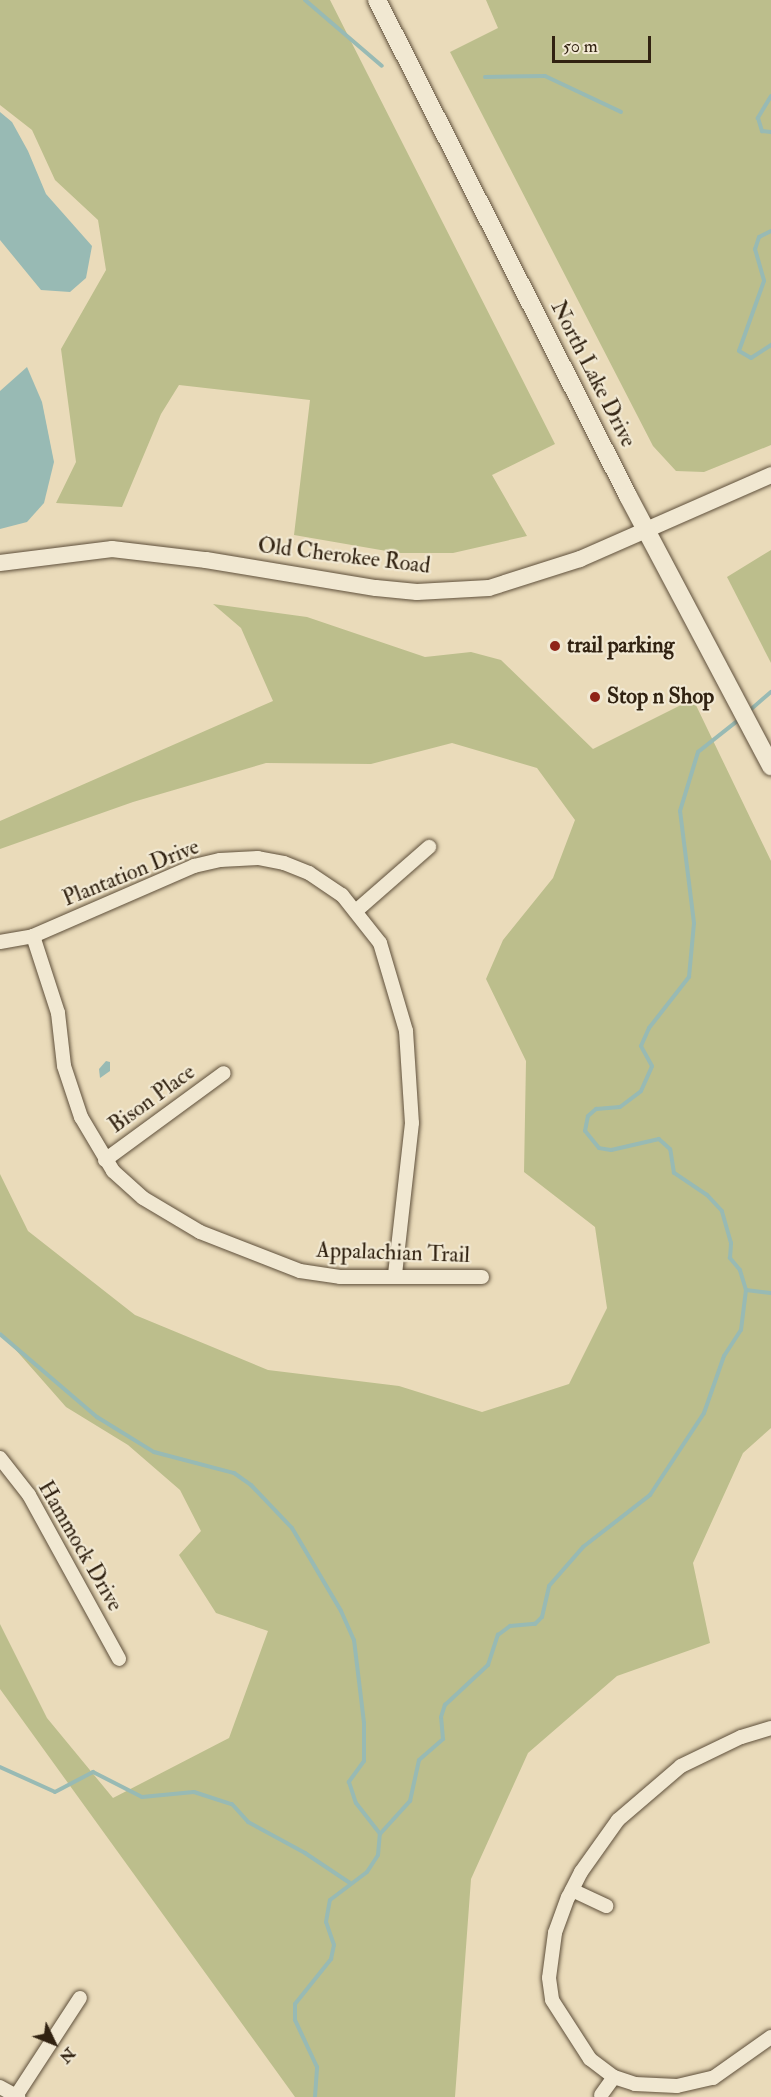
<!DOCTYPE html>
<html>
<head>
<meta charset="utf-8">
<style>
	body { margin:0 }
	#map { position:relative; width:771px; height:2097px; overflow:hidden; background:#eadbba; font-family:"IM FELL Double Pica",serif }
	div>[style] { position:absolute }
	.green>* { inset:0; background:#bcbe8c }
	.water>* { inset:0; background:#98bab4 }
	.stream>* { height:4px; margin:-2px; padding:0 2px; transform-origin:2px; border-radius:2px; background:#98bab4 }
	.roads { filter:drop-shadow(0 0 2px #5f503b) drop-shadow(0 0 2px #5f503b) }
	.minor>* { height:14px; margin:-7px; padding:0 7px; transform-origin:7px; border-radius:7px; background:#f1e8d2 }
	.tertiary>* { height:16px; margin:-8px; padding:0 8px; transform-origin:8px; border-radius:8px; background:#f1e8d2 }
	.secondary>* { height:18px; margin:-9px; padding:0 9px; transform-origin:9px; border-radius:9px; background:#f1e8d2 }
	.dots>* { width:16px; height:16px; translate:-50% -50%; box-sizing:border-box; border:3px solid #f1e8d2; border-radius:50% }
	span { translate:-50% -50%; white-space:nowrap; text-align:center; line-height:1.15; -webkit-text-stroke:4.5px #f1e8d2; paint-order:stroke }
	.street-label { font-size:22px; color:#312211 }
	.poi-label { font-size:22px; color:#312211; font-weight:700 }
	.left { translate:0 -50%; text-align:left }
	.north { position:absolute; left:24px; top:2013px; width:60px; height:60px; -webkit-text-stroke:4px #f1e8d2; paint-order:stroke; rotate:133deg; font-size:16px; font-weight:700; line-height:24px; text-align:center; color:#312211 }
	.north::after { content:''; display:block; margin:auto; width:21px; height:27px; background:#312211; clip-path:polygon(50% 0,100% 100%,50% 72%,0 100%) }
	.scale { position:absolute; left:552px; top:36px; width:99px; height:27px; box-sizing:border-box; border:3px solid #312211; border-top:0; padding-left:8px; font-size:18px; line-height:21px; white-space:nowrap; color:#312211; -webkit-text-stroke:4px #f1e8d2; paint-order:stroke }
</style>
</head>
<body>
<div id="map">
	<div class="green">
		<i style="clip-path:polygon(0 0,330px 0,555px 444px,492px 475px,527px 536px,453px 553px,398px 553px,294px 535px,310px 400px,179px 385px,161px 414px,122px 507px,56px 503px,76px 462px,61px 349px,106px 270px,98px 220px,55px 180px,32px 130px,0 105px)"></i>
		<i style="clip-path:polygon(486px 0,771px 0,771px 445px,704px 472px,676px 471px,653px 446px,450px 52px,498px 28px)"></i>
		<i style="clip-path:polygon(771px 550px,771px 663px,727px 577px)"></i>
		<i style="clip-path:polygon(213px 604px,307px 617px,425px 657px,471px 652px,501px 660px,593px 749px,693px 699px,771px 861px,771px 1428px,743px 1453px,693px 1563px,710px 1643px,617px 1676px,528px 1753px,471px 1879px,455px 2097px,295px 2097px,0 1689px,0 1624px,47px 1718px,113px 1798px,229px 1738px,268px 1631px,216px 1613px,179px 1555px,201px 1531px,180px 1490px,128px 1445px,66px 1407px,0 1332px,0 1174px,28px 1231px,135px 1315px,268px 1370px,399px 1386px,482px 1412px,569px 1384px,607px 1308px,595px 1227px,524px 1172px,526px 1061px,486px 979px,503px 940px,553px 878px,575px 820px,537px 768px,452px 743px,371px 764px,266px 763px,133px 802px,0 849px,0 821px,273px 701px,241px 628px)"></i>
	</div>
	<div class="water">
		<i style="clip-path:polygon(0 112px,12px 122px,28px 151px,46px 194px,92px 246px,86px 278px,70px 292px,41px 290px,0 240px)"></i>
		<i style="clip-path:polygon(27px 367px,42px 402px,54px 462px,44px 503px,27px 522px,0 529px,0 391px)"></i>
		<i style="clip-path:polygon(106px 1061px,110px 1062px,110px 1071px,100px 1078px,99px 1069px)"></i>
	</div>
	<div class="stream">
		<i style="left:305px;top:0;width:101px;rotate:40.6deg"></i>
		<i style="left:485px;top:77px;width:60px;rotate:-1deg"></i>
		<i style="left:545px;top:76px;width:84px;rotate:25.3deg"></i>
		<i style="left:771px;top:96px;width:26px;rotate:121deg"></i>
		<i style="left:758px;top:118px;width:14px;rotate:73deg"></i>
		<i style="left:762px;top:131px;width:9px;rotate:6deg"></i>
		<i style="left:771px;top:231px;width:13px;rotate:153deg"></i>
		<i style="left:759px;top:237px;width:13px;rotate:108deg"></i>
		<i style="left:755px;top:249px;width:33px;rotate:74deg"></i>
		<i style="left:764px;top:281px;width:74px;rotate:109.7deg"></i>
		<i style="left:739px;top:351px;width:14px;rotate:30deg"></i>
		<i style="left:751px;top:358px;width:24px;rotate:-33deg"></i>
		<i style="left:749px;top:711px;width:29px;rotate:-41deg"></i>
		<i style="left:746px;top:1290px;width:25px;rotate:7deg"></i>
		<i style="left:0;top:1334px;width:128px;rotate:40.6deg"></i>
		<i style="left:97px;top:1417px;width:67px;rotate:31.6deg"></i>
		<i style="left:154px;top:1452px;width:83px;rotate:14.7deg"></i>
		<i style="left:234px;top:1473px;width:21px;rotate:35deg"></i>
		<i style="left:251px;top:1485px;width:59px;rotate:46.4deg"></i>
		<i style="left:292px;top:1528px;width:96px;rotate:59.4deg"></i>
		<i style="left:341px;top:1611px;width:32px;rotate:66deg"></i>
		<i style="left:354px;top:1640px;width:84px;rotate:83.1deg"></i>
		<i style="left:364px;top:1723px;width:38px;rotate:90deg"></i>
		<i style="left:364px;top:1761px;width:26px;rotate:126deg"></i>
		<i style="left:349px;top:1782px;width:22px;rotate:72deg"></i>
		<i style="left:356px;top:1803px;width:39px;rotate:52deg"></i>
		<i style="left:0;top:1767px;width:60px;rotate:24.4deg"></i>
		<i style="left:55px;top:1792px;width:43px;rotate:-27.8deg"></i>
		<i style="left:93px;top:1772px;width:55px;rotate:27deg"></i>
		<i style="left:142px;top:1797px;width:52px;rotate:-5.5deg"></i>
		<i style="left:194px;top:1792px;width:40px;rotate:18deg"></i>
		<i style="left:232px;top:1804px;width:24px;rotate:48deg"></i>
		<i style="left:248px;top:1822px;width:65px;rotate:28.5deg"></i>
		<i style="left:305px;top:1853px;width:54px;rotate:33.7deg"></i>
		<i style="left:315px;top:2097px;width:30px;rotate:-86deg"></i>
		<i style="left:317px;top:2067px;width:52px;rotate:-115.1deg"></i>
		<i style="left:295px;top:2020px;width:16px;rotate:-90deg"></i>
		<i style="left:295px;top:2004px;width:58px;rotate:-51.3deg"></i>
		<i style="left:331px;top:1959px;width:14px;rotate:-78deg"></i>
		<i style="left:334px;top:1945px;width:24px;rotate:-109deg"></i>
		<i style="left:326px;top:1922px;width:22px;rotate:-80deg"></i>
		<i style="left:330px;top:1900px;width:46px;rotate:-37.1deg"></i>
		<i style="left:367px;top:1872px;width:20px;rotate:-57deg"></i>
		<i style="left:378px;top:1855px;width:21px;rotate:-85deg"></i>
		<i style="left:380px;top:1834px;width:45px;rotate:-47.7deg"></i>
		<i style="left:410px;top:1801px;width:42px;rotate:-77.6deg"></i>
		<i style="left:419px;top:1760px;width:32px;rotate:-41deg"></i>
		<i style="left:443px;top:1739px;width:22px;rotate:-95deg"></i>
		<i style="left:441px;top:1717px;width:13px;rotate:-72deg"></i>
		<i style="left:445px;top:1705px;width:59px;rotate:-42.9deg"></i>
		<i style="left:488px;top:1665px;width:32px;rotate:-72deg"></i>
		<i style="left:498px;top:1635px;width:15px;rotate:-37deg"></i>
		<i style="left:510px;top:1626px;width:25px;rotate:-5deg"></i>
		<i style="left:535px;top:1624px;width:10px;rotate:-45deg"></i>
		<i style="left:542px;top:1617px;width:32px;rotate:-77deg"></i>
		<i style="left:549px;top:1586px;width:52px;rotate:-48.9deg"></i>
		<i style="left:583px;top:1547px;width:85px;rotate:-37.8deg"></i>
		<i style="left:650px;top:1495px;width:98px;rotate:-56.6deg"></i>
		<i style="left:704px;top:1413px;width:60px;rotate:-70.7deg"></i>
		<i style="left:724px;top:1356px;width:31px;rotate:-57deg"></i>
		<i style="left:741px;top:1330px;width:40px;rotate:-82.9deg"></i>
		<i style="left:746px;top:1290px;width:21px;rotate:-107deg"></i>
		<i style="left:740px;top:1270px;width:16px;rotate:-130deg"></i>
		<i style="left:730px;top:1258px;width:15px;rotate:-86deg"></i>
		<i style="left:731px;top:1243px;width:33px;rotate:-106deg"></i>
		<i style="left:722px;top:1211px;width:22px;rotate:-133deg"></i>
		<i style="left:707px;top:1195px;width:40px;rotate:-146deg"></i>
		<i style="left:674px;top:1173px;width:24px;rotate:-99deg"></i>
		<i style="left:670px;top:1149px;width:15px;rotate:-138deg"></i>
		<i style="left:659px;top:1139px;width:49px;rotate:167.1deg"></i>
		<i style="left:611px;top:1150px;width:12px;rotate:-171deg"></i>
		<i style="left:599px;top:1148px;width:22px;rotate:-129deg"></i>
		<i style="left:585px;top:1131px;width:15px;rotate:-79deg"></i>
		<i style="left:588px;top:1116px;width:11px;rotate:-41deg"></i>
		<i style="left:596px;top:1109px;width:24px;rotate:-5deg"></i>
		<i style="left:620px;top:1107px;width:26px;rotate:-37deg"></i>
		<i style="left:641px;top:1091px;width:27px;rotate:-66deg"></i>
		<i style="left:652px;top:1066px;width:23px;rotate:-119deg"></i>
		<i style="left:641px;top:1046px;width:20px;rotate:-66deg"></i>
		<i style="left:649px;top:1028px;width:65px;rotate:-51.9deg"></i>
		<i style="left:689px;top:977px;width:54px;rotate:-84.7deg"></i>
		<i style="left:694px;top:923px;width:113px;rotate:-97.1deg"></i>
		<i style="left:680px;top:811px;width:62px;rotate:-73deg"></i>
		<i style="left:698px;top:752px;width:55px;rotate:-38.3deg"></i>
	</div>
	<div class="roads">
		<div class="minor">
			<i style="left:357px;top:910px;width:96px;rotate:-41.2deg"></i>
			<i style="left:33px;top:936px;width:81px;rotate:72deg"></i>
			<i style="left:58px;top:1013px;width:53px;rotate:83.5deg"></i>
			<i style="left:64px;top:1066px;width:54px;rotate:71.6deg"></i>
			<i style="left:81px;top:1117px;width:63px;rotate:59.3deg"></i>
			<i style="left:113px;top:1171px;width:40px;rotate:42deg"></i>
			<i style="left:143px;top:1198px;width:66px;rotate:30.8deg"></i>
			<i style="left:200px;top:1232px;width:107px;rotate:21.3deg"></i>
			<i style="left:300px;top:1271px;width:40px;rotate:8.5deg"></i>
			<i style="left:340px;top:1277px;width:142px"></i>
			<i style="left:0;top:942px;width:34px;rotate:-10deg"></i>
			<i style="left:33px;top:936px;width:176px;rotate:-23.5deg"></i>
			<i style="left:194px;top:866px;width:27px;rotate:-13deg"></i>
			<i style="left:220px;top:860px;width:38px;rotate:-3deg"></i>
			<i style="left:258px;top:858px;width:26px;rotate:11deg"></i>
			<i style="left:284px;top:863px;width:27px;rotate:22deg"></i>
			<i style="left:309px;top:873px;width:40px;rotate:34deg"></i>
			<i style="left:342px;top:895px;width:61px;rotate:51.6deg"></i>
			<i style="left:380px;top:943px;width:92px;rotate:73.5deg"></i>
			<i style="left:406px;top:1031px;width:92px;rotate:86.3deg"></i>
			<i style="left:412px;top:1123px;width:152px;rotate:96.4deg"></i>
			<i style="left:105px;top:1160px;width:147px;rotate:-36.2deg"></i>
			<i style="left:0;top:1458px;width:47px;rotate:51.9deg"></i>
			<i style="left:29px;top:1495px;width:187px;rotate:61.2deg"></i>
			<i style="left:771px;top:1728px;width:31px;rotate:163deg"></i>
			<i style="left:741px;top:1737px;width:67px;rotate:154.2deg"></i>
			<i style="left:681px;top:1766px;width:83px;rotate:139.4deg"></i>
			<i style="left:618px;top:1820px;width:64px;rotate:125.4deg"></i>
			<i style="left:581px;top:1872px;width:28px;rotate:117deg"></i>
			<i style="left:568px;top:1897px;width:38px;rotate:110deg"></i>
			<i style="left:555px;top:1933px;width:45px;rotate:97.6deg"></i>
			<i style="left:549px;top:1978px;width:22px;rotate:82deg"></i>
			<i style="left:552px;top:2000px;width:70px;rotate:57.2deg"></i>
			<i style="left:590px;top:2059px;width:30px;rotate:37deg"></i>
			<i style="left:614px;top:2077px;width:22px;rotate:18deg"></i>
			<i style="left:635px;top:2084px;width:42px;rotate:2.7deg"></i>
			<i style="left:677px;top:2086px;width:37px;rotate:-13deg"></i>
			<i style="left:713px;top:2078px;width:71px;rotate:-35.3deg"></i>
			<i style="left:572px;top:1890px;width:38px;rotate:25deg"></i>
			<i style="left:0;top:2087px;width:21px;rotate:29deg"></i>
			<i style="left:601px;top:2095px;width:22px;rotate:-54deg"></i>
			<i style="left:16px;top:2096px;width:117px;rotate:-56.9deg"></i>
		</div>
		<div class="tertiary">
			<i style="left:0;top:563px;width:113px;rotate:-7.1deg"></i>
			<i style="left:112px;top:549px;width:95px;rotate:6.7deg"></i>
			<i style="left:206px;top:560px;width:172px;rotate:9.4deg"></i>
			<i style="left:376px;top:588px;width:41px;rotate:5.6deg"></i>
			<i style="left:417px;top:592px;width:72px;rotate:-3.2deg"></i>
			<i style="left:489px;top:588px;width:96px;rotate:-17.7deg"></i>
			<i style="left:580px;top:559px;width:209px;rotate:-23.7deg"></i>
		</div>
		<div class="secondary">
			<i style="left:377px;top:0;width:556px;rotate:63.16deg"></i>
			<i style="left:628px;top:496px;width:306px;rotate:62.1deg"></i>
		</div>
	</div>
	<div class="dots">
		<i style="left:555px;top:646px;background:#8f2418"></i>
		<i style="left:595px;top:697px;background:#8f2418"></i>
	</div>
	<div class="street-label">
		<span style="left:593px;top:374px;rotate:63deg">North Lake Drive</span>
		<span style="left:344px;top:556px;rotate:7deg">Old Cherokee Road</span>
		<span style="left:131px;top:873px;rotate:-22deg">Plantation Drive</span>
		<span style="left:152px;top:1099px;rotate:-36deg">Bison Place</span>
		<span style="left:393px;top:1253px;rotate:2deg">Appalachian Trail</span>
		<span style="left:80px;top:1546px;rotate:60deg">Hammock Drive</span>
	</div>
	<div class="poi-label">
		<span class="left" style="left:567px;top:646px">trail parking</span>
		<span class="left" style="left:607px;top:697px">Stop n Shop</span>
	</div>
	<div class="north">N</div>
	<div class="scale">50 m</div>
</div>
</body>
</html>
